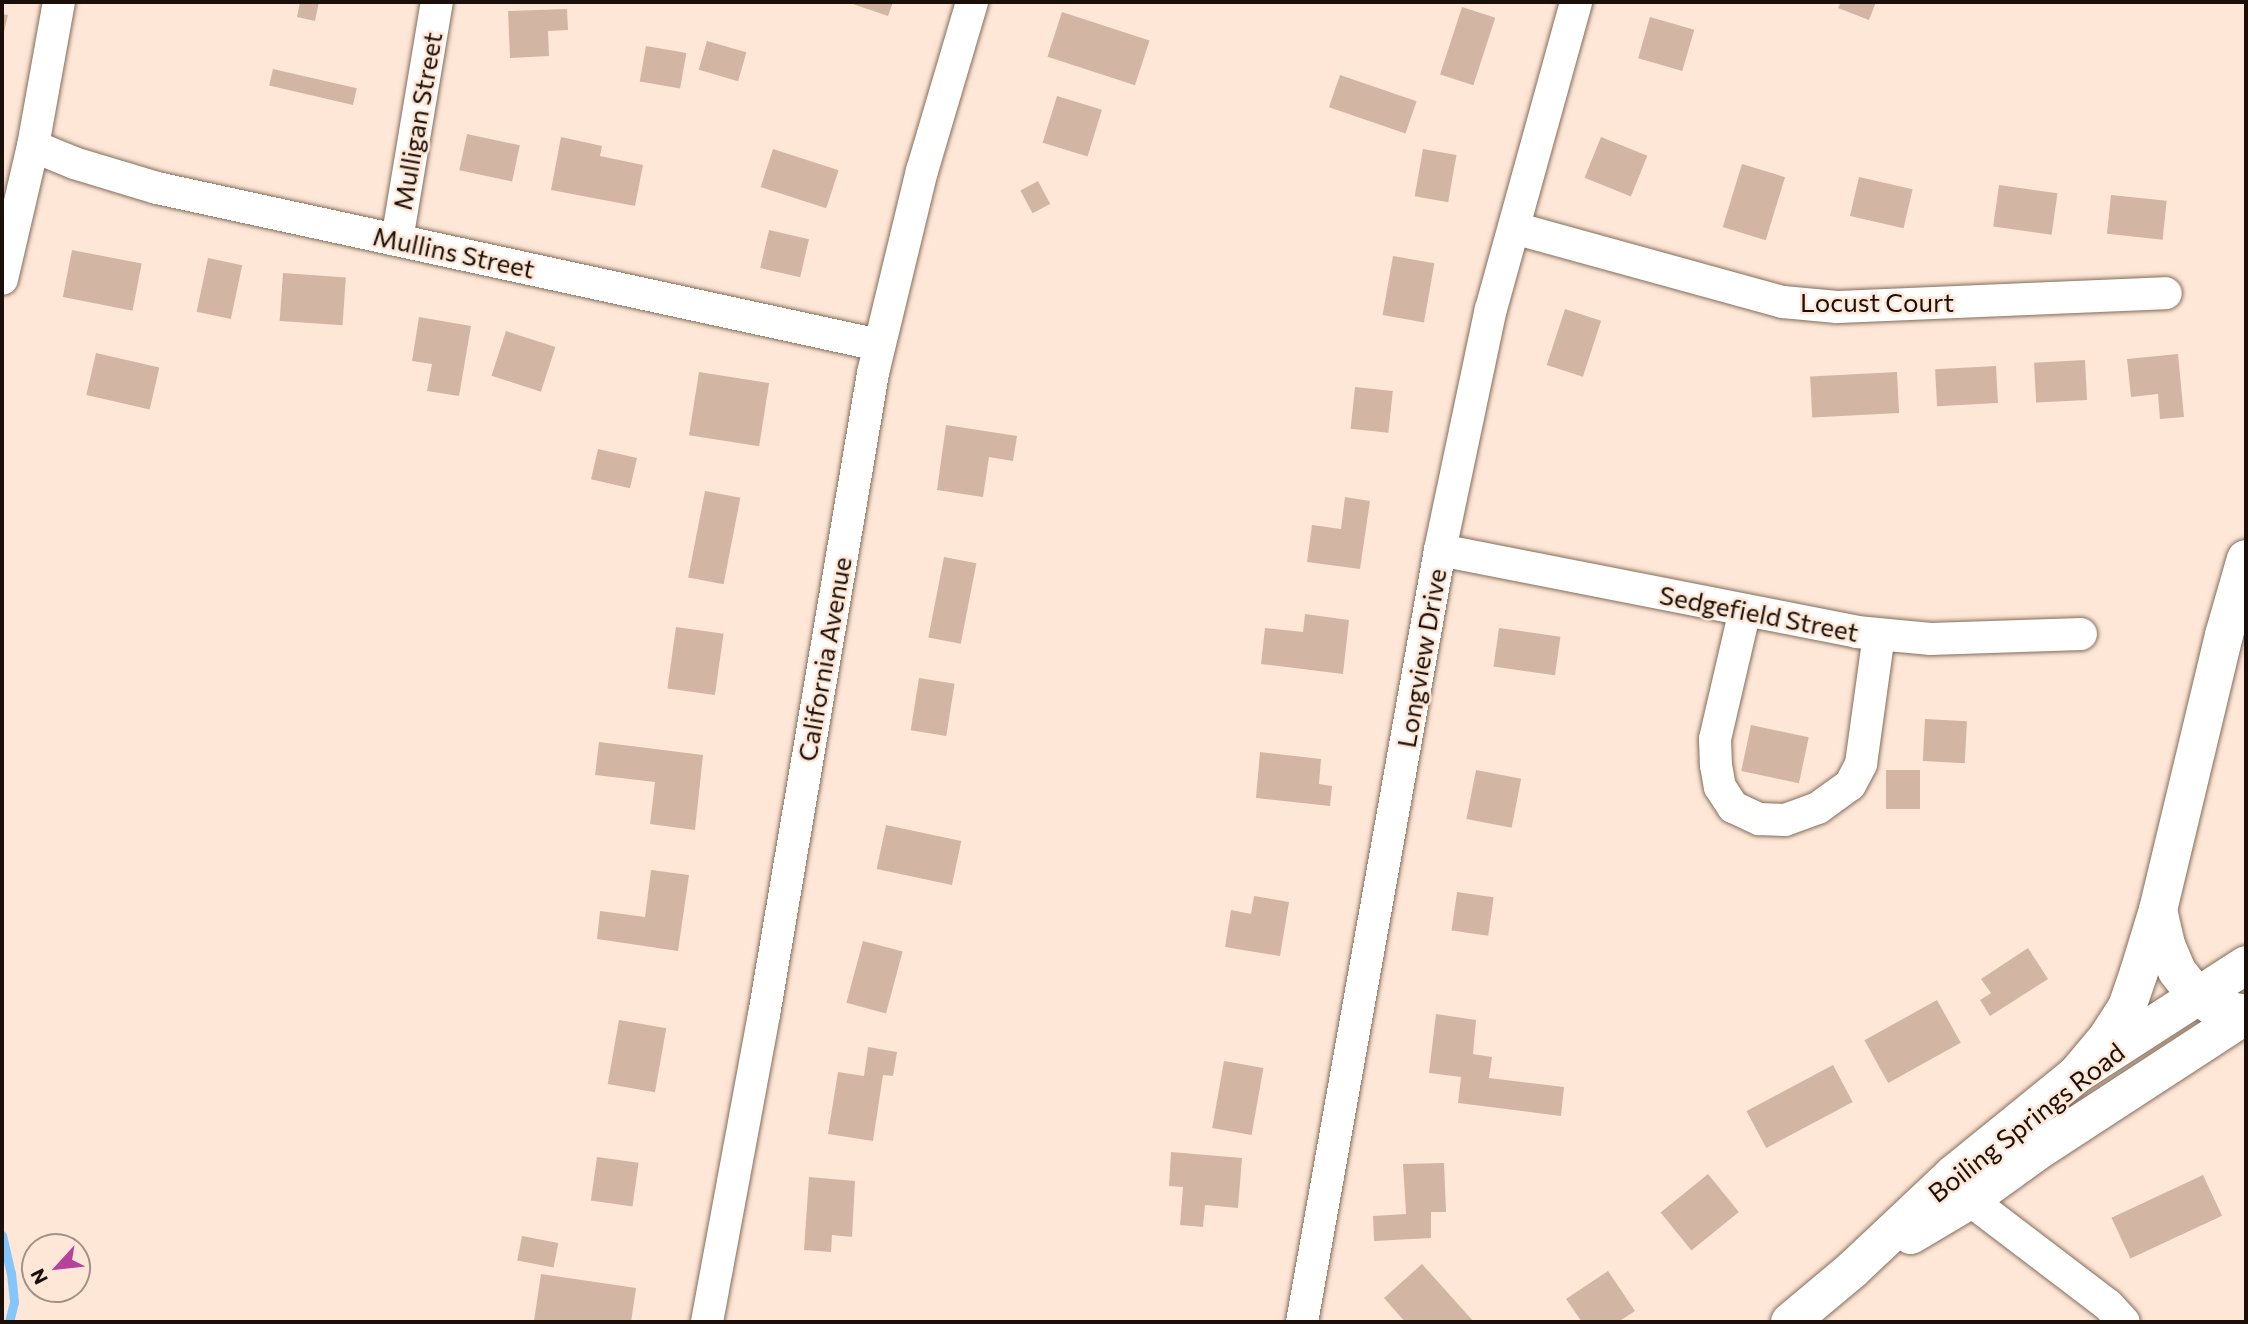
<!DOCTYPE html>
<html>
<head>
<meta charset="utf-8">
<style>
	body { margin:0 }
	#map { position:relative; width:2248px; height:1324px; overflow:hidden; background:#fee7d7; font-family:Commissioner,sans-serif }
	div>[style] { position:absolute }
	.stream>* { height:9px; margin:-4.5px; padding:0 4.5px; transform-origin:4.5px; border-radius:4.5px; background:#84c6fb }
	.building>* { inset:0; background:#d2b6a3; transform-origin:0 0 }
	.roads { filter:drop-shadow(0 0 2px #856c5a) drop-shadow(0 0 2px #856c5a) }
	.minor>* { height:32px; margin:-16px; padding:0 16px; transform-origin:16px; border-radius:16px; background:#fff }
	.major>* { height:38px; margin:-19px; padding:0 19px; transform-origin:19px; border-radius:19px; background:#fff }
	.highway>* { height:38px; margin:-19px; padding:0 19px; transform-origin:19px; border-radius:19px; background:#fff }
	span { translate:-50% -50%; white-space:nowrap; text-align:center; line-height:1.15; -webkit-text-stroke:5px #fee7d7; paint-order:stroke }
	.street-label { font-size:26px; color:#1a1009 }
	.frame { position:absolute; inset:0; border:4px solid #1a1009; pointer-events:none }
	.north { position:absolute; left:21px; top:1233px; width:70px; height:70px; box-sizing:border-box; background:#fee7d7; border:2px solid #a39185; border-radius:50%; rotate:243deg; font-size:19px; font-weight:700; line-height:28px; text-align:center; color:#1a1009 }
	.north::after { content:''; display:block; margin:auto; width:24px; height:32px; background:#b6429b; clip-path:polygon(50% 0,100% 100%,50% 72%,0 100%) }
</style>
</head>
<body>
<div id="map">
	<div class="stream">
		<i style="left:2px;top:1235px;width:39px;rotate:77deg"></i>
		<i style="left:11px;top:1273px;width:29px;rotate:84deg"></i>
		<i style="left:14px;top:1302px;width:21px;rotate:104deg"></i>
	</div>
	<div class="building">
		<i style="clip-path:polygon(300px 2px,319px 2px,315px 21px,297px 17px)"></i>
		<i style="clip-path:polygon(847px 2px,893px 2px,888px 16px)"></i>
		<i style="clip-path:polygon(1841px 2px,1876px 2px,1869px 20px,1838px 8px)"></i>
		<i style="left:1462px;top:7px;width:35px;height:71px;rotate:18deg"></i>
		<i style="clip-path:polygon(567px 9px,568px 30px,548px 31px,549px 56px,510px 58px,508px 11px)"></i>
		<i style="left:1062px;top:12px;width:92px;height:47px;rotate:18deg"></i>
		<i style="clip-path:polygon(2px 14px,8px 15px,3px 36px,2px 36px)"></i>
		<i style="left:1650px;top:17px;width:46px;height:43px;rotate:16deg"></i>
		<i style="left:707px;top:41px;width:41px;height:30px;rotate:16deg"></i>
		<i style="left:646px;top:46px;width:41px;height:36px;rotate:10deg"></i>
		<i style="left:273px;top:69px;width:86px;height:17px;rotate:13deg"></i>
		<i style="left:1340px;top:75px;width:81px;height:34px;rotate:19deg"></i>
		<i style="left:1057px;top:96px;width:47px;height:49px;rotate:17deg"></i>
		<i style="left:467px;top:134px;width:54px;height:37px;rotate:12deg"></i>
		<i style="clip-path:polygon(561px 137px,602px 146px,600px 156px,643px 165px,635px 206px,551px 190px)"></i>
		<i style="left:1601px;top:137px;width:50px;height:44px;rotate:22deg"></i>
		<i style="left:773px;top:149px;width:69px;height:40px;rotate:18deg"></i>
		<i style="left:1423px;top:149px;width:34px;height:48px;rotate:10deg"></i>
		<i style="left:1742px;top:164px;width:45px;height:66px;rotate:17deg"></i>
		<i style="left:1859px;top:177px;width:55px;height:40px;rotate:13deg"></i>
		<i style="left:1038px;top:181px;width:26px;height:20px;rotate:62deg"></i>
		<i style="left:1999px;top:185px;width:59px;height:42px;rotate:8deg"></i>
		<i style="left:2111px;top:195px;width:56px;height:39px;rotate:6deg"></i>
		<i style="left:769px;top:230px;width:41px;height:39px;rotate:13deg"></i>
		<i style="left:72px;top:250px;width:71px;height:48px;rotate:11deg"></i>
		<i style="left:1393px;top:256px;width:42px;height:60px;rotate:10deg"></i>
		<i style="left:208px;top:258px;width:35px;height:55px;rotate:12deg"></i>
		<i style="left:283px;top:273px;width:63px;height:48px;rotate:4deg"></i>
		<i style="left:1565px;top:309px;width:38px;height:59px;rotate:18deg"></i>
		<i style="clip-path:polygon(419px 317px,471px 326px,459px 396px,427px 391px,432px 364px,412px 361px)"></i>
		<i style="left:506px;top:331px;width:52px;height:47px;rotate:18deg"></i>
		<i style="left:96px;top:353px;width:65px;height:43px;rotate:13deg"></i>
		<i style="clip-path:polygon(2178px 354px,2184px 417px,2160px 419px,2158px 394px,2131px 397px,2127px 359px)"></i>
		<i style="left:2085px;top:360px;width:40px;height:51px;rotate:87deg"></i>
		<i style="left:1996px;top:366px;width:37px;height:61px;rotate:87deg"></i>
		<i style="left:699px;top:372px;width:71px;height:64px;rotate:9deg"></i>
		<i style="left:1897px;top:372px;width:41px;height:87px;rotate:87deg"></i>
		<i style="left:1355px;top:387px;width:38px;height:42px;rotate:6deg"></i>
		<i style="clip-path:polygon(946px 425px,1017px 436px,1013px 461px,989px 457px,983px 497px,937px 490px)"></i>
		<i style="left:598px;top:449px;width:40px;height:31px;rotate:13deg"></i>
		<i style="left:705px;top:491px;width:36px;height:88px;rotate:11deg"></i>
		<i style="clip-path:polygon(1345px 497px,1370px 501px,1360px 569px,1307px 562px,1312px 525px,1341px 529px)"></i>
		<i style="left:944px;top:557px;width:33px;height:82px;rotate:11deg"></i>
		<i style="clip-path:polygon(1305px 614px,1349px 620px,1343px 674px,1261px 664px,1265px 628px,1303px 632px)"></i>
		<i style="left:676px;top:627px;width:48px;height:62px;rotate:8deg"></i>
		<i style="left:1499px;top:628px;width:62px;height:39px;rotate:8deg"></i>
		<i style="left:919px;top:678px;width:36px;height:53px;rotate:9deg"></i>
		<i style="left:1925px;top:719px;width:42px;height:42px;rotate:3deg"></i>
		<i style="left:1751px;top:725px;width:59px;height:47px;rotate:12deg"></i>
		<i style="clip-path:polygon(599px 742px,703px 755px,695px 830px,650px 824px,655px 782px,595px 775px)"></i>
		<i style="clip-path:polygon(1260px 752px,1321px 759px,1319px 784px,1332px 786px,1330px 806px,1256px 798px)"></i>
		<i style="left:1476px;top:770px;width:46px;height:50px;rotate:11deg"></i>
		<i style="left:1886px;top:770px;width:34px;height:39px"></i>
		<i style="left:886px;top:825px;width:77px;height:45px;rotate:12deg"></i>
		<i style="clip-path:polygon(651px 870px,689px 875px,678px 951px,597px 939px,600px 911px,645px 917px)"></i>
		<i style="left:1457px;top:892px;width:37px;height:39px;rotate:8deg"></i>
		<i style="clip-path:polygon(1254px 896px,1289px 902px,1280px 956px,1225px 947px,1231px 910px,1251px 914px)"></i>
		<i style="left:863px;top:941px;width:41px;height:64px;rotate:15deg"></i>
		<i style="clip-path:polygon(2028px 948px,2048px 979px,1990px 1016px,1980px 1000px,1991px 993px,1981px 979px)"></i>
		<i style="left:1937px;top:1000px;width:49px;height:83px;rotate:61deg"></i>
		<i style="clip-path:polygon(1436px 1014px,1476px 1020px,1473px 1054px,1492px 1057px,1489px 1078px,1564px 1087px,1561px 1116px,1458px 1103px,1461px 1077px,1429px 1073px)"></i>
		<i style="left:619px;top:1020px;width:48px;height:65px;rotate:10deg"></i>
		<i style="clip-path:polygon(868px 1047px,897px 1052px,893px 1076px,883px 1075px,873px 1141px,828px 1134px,838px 1072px,864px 1076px)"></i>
		<i style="left:1224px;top:1061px;width:40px;height:68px;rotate:10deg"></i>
		<i style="left:1833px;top:1065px;width:42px;height:98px;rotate:62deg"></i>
		<i style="clip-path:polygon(1171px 1152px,1242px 1158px,1238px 1208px,1205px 1205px,1203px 1227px,1180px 1225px,1183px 1187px,1169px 1186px)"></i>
		<i style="left:597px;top:1157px;width:42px;height:44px;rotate:8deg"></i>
		<i style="clip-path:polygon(1444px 1163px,1446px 1212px,1431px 1212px,1431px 1238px,1374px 1241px,1373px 1216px,1406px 1214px,1403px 1164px)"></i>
		<i style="left:1708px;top:1174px;width:49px;height:61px;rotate:51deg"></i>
		<i style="left:2203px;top:1175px;width:45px;height:101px;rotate:65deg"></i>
		<i style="clip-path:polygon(809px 1177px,855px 1181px,852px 1237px,832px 1235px,831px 1252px,804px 1250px)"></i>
		<i style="left:522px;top:1236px;width:37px;height:25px;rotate:11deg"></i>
		<i style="clip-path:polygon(1422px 1264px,1474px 1322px,1405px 1322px,1384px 1298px)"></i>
		<i style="clip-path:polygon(1608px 1271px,1635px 1311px,1618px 1322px,1582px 1322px,1566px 1299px)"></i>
		<i style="clip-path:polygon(541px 1274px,636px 1288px,631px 1322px,534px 1321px)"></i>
	</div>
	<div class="roads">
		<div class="minor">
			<i style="left:33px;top:146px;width:44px;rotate:22.5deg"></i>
			<i style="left:74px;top:163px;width:87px;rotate:16.8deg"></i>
			<i style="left:157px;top:188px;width:739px;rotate:12.27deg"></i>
			<i style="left:1514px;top:228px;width:279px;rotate:15.4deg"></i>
			<i style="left:1783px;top:302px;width:54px;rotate:5.3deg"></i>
			<i style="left:1837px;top:307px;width:329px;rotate:-2.4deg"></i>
			<i style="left:397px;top:240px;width:241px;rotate:-80.5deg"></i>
			<i style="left:2px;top:279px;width:137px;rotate:-76.9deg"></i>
			<i style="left:33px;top:146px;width:146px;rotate:-79.8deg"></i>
			<i style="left:1440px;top:550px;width:425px;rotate:11.1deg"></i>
			<i style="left:1857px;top:632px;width:74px;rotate:5.4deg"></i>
			<i style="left:1931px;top:639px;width:150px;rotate:-1.9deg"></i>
			<i style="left:1745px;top:610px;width:132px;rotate:103.1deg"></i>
			<i style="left:1715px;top:739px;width:26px;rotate:88deg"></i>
			<i style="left:1716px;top:765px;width:22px;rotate:80deg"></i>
			<i style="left:1720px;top:787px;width:24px;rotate:57deg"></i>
			<i style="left:1733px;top:807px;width:29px;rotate:25deg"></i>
			<i style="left:1759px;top:819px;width:26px;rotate:2deg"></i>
			<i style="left:1785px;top:820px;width:35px;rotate:-20deg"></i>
			<i style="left:1818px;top:808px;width:39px;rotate:-36deg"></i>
			<i style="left:1850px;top:785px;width:24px;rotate:-62deg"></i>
			<i style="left:1861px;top:764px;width:130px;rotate:-82.1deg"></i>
			<i style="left:1958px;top:1181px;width:22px;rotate:58deg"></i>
			<i style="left:1970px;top:1200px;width:173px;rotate:37.3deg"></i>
			<i style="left:2108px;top:1305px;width:23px;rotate:47deg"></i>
			<i style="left:707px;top:1322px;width:312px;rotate:-79.5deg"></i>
			<i style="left:764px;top:1015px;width:651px;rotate:-80.36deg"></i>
			<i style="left:873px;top:373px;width:208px;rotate:-76.4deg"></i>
			<i style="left:922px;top:171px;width:176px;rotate:-73.5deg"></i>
			<i style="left:1302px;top:1322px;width:784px;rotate:-79.87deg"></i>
			<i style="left:1440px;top:550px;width:246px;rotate:-78.1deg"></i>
			<i style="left:1491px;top:309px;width:319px;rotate:-74.5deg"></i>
		</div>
		<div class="major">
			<i style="left:1911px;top:1235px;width:69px;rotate:-30.7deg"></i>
			<i style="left:1970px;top:1200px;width:82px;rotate:-36deg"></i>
			<i style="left:2036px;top:1152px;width:251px;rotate:-33.1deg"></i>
			<i style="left:1790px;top:1322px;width:81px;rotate:-40deg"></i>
			<i style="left:1852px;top:1270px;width:140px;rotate:-43.3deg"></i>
			<i style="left:1954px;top:1174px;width:159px;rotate:-39.1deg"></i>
			<i style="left:2077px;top:1074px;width:201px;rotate:-32.8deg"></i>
		</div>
		<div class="highway">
			<i style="left:2158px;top:910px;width:36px;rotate:77deg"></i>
			<i style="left:2166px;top:945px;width:28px;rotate:67deg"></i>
			<i style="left:2177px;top:971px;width:31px;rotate:52deg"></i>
			<i style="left:2196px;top:995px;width:23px;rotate:34deg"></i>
			<i style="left:2215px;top:1008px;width:32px;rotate:11deg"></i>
			<i style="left:2077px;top:1074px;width:47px;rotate:-50.2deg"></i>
			<i style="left:2107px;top:1038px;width:37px;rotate:-57deg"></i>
			<i style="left:2127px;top:1007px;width:37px;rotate:-71deg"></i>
			<i style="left:2139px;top:972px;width:65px;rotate:-73deg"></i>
			<i style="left:2158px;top:910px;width:283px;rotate:-76.5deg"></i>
			<i style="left:2224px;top:635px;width:79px;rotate:-73.9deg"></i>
		</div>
	</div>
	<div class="street-label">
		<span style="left:417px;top:121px;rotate:-80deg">Mulligan Street</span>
		<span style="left:454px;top:252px;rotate:12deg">Mullins Street</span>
		<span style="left:1877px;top:302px">Locust Court</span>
		<span style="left:1759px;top:613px;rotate:11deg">Sedgefield Street</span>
		<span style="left:1421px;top:658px;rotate:-80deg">Longview Drive</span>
		<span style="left:824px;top:659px;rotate:-80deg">California Avenue</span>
		<span style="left:2026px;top:1122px;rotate:-38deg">Boiling Springs Road</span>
	</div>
	<div class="frame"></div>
	<div class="north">N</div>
</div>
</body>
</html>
